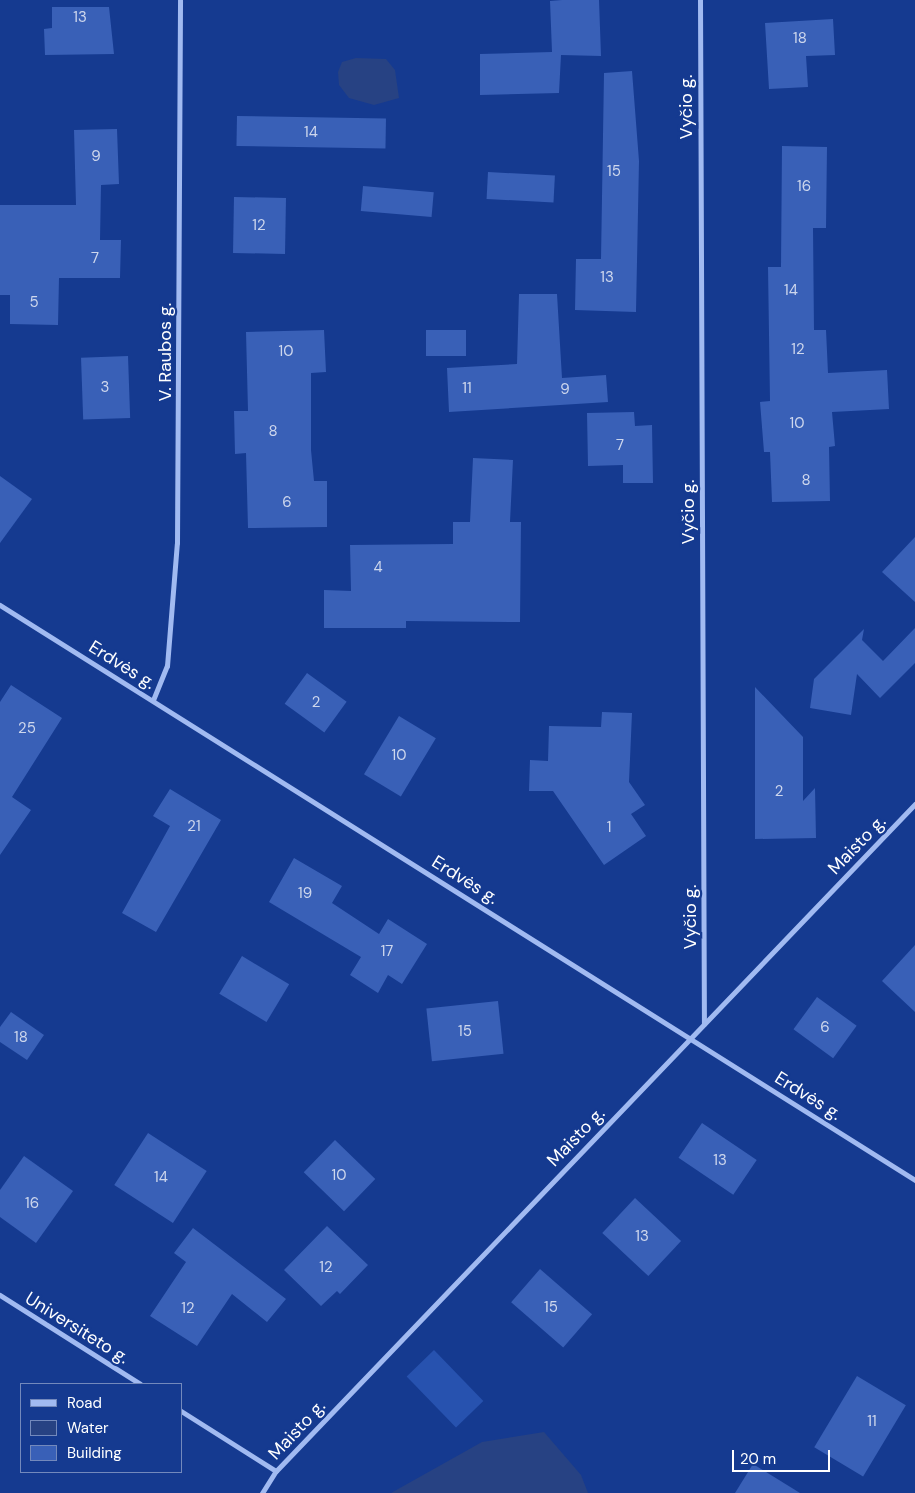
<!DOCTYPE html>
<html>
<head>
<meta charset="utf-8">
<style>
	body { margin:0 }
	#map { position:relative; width:915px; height:1493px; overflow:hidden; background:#153a90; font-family:"DM Sans",sans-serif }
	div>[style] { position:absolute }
	.green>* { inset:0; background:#2752af; transform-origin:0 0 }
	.water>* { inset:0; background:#274283 }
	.building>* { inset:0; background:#3960b7; transform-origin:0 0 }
	.street>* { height:5px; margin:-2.5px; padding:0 2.5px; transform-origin:2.5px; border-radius:2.5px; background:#a1baf1 }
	span { translate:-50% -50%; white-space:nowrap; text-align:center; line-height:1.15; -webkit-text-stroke:4.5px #153a90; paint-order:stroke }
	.number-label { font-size:15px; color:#ced7ed }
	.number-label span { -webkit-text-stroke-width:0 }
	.street-label { font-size:18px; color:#fff }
	.legend { position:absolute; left:20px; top:1383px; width:162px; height:90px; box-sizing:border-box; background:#153a90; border:1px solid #7389bc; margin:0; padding:6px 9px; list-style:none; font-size:15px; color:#fff }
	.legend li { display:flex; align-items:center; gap:10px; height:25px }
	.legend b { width:25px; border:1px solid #7389bc }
	.scale { position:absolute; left:732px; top:1450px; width:98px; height:22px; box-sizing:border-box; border:2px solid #fff; border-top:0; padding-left:6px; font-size:15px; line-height:18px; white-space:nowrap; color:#fff; -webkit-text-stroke:4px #153a90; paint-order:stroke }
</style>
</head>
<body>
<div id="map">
	<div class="green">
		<i style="left:434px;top:1350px;width:71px;height:38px;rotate:46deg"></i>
	</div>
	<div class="water">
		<i style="clip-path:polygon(356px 58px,386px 59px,395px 70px,399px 98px,374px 105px,349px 98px,339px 85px,338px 72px,342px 62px)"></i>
		<i style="clip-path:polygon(544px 1432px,581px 1475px,588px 1493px,391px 1493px,482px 1442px)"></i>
	</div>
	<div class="building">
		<i style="clip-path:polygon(562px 0,599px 0,601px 56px,561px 55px,559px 93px,480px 95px,480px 54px,552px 52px,550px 1px)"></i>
		<i style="clip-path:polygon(52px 7px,109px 7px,114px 54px,45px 55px,44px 29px,52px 28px)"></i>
		<i style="clip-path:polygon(833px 19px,835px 55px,806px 56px,808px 87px,769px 89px,765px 23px)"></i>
		<i style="clip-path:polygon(632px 71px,639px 161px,636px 312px,575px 310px,576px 259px,601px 259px,604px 73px)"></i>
		<i style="left:237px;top:116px;width:149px;height:30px;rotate:1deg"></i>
		<i style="clip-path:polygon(117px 129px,119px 184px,101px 185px,100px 240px,121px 240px,120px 278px,59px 278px,58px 325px,10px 324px,10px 295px,0 295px,0 205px,76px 205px,74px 130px)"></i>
		<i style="clip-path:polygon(782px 146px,827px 147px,826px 228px,813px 228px,814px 330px,826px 330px,828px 373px,887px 370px,889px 409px,832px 412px,835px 446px,829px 447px,830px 501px,772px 502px,770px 452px,764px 452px,760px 402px,770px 401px,768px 267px,781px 267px)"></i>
		<i style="left:488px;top:172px;width:67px;height:27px;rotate:3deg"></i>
		<i style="left:363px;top:186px;width:71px;height:25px;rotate:5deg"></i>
		<i style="left:234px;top:197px;width:52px;height:56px;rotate:1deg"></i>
		<i style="clip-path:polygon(519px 294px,557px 294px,562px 378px,606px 375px,608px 402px,449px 412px,447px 368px,517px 364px)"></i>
		<i style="clip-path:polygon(324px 330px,326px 372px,311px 373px,311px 450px,314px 481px,327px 481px,327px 527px,248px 528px,246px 453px,235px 454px,234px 411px,248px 411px,246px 332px)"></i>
		<i style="left:466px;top:330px;width:26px;height:40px;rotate:90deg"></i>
		<i style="left:128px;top:356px;width:62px;height:47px;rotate:88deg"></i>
		<i style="clip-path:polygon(634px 412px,635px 426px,652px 425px,653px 483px,623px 483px,623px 465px,588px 466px,587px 413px)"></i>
		<i style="clip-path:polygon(473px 458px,513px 460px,510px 522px,521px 522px,520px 622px,406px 621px,406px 628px,324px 628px,324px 590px,351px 591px,350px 545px,453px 544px,453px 522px,470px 522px)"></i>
		<i style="clip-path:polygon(0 476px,32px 499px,0 543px)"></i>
		<i style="clip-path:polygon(915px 537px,915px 602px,882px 572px)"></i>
		<i style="clip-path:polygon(915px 628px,915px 663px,880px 698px,857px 674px,851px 715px,810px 708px,814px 679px,864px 629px,862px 640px,883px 661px)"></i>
		<i style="left:307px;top:673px;width:49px;height:38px;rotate:36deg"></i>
		<i style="clip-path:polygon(11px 685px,62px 718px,12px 797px,31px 810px,0 855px,0 702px)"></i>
		<i style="clip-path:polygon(755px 687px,803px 737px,803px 801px,815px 788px,816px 838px,755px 839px)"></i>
		<i style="clip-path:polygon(602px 712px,632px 713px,629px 782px,645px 805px,631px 814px,646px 836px,604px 865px,553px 791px,529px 791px,530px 760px,548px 761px,549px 726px,601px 727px)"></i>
		<i style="left:399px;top:716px;width:43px;height:68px;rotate:31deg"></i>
		<i style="clip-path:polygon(170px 789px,221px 820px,156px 932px,122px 913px,170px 826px,153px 816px)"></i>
		<i style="clip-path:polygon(294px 858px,342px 886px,332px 903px,379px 934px,388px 919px,427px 944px,402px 984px,388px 975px,378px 993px,350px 975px,361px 957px,269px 902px)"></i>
		<i style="clip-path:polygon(915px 945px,915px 1012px,882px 981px)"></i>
		<i style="left:242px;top:956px;width:55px;height:44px;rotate:31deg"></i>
		<i style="left:817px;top:997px;width:49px;height:40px;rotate:36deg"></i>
		<i style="left:498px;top:1001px;width:53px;height:72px;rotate:84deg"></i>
		<i style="clip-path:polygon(11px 1012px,44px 1035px,27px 1060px,0 1042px,0 1027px)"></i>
		<i style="left:702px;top:1123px;width:66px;height:42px;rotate:34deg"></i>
		<i style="left:148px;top:1133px;width:70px;height:62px;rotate:33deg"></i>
		<i style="left:335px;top:1140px;width:56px;height:45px;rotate:44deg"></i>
		<i style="clip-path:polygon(24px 1156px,73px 1191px,36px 1243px,0 1217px,0 1190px)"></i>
		<i style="left:635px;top:1198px;width:63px;height:48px;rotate:43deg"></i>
		<i style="clip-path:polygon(327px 1226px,368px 1265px,340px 1294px,337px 1291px,321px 1306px,284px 1270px)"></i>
		<i style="clip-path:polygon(193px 1228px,286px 1299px,267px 1322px,232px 1294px,197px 1346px,150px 1316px,186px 1262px,174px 1253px)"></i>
		<i style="left:540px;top:1269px;width:69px;height:44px;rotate:41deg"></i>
		<i style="left:857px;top:1376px;width:57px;height:83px;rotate:31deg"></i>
		<i style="clip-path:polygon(753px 1464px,800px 1493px,735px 1493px)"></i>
	</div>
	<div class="street">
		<i style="left:700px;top:0;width:1024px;rotate:89.78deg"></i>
		<i style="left:0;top:605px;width:1081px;rotate:32.15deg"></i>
		<i style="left:153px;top:700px;width:37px;rotate:-68deg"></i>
		<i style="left:167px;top:666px;width:123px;rotate:-85.4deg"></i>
		<i style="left:177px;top:543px;width:543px;rotate:-89.68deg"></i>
		<i style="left:0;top:1295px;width:166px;rotate:32.4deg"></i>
		<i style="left:181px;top:1411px;width:112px;rotate:32.3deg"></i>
		<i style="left:262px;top:1493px;width:26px;rotate:-58deg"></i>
		<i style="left:276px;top:1471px;width:924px;rotate:-46.23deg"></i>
	</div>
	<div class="number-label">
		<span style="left:80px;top:18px">13</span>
		<span style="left:800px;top:39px">18</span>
		<span style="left:311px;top:133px">14</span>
		<span style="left:96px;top:157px">9</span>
		<span style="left:614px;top:172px">15</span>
		<span style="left:804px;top:187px">16</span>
		<span style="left:259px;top:226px">12</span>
		<span style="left:95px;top:259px">7</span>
		<span style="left:607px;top:278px">13</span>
		<span style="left:791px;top:291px">14</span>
		<span style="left:34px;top:303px">5</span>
		<span style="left:798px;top:350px">12</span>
		<span style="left:286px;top:352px">10</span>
		<span style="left:105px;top:388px">3</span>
		<span style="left:467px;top:389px">11</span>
		<span style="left:565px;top:390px">9</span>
		<span style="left:797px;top:424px">10</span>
		<span style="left:273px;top:432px">8</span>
		<span style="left:620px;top:446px">7</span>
		<span style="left:806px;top:481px">8</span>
		<span style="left:287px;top:503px">6</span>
		<span style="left:378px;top:568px">4</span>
		<span style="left:316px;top:703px">2</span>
		<span style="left:27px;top:729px">25</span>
		<span style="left:399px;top:756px">10</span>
		<span style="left:779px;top:792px">2</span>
		<span style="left:194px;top:827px">21</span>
		<span style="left:609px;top:828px">1</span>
		<span style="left:305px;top:894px">19</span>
		<span style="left:387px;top:952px">17</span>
		<span style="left:825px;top:1028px">6</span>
		<span style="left:465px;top:1032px">15</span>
		<span style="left:21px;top:1038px">18</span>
		<span style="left:720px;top:1161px">13</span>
		<span style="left:339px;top:1176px">10</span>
		<span style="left:161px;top:1178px">14</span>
		<span style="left:32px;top:1204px">16</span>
		<span style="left:642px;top:1237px">13</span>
		<span style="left:326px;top:1268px">12</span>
		<span style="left:551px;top:1308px">15</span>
		<span style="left:188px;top:1309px">12</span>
		<span style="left:872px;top:1422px">11</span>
	</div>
	<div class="street-label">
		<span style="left:686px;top:107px;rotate:-90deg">Vyčio g.</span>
		<span style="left:165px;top:352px;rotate:-90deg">V. Raubos g.</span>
		<span style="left:688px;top:512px;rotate:-90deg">Vyčio g.</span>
		<span style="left:122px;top:665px;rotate:32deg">Erdvės g.</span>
		<span style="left:857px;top:845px;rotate:-46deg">Maisto g.</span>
		<span style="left:465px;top:880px;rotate:32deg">Erdvės g.</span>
		<span style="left:690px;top:917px;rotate:-90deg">Vyčio g.</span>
		<span style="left:808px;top:1096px;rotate:32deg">Erdvės g.</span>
		<span style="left:576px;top:1137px;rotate:-46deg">Maisto g.</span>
		<span style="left:77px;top:1328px;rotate:32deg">Universiteto g.</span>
		<span style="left:297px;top:1430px;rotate:-47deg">Maisto g.</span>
	</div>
	<ul class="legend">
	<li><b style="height:6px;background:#a1baf1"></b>Road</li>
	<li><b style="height:14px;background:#274283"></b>Water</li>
	<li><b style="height:14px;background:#3960b7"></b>Building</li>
	</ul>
	<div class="scale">20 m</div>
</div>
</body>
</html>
